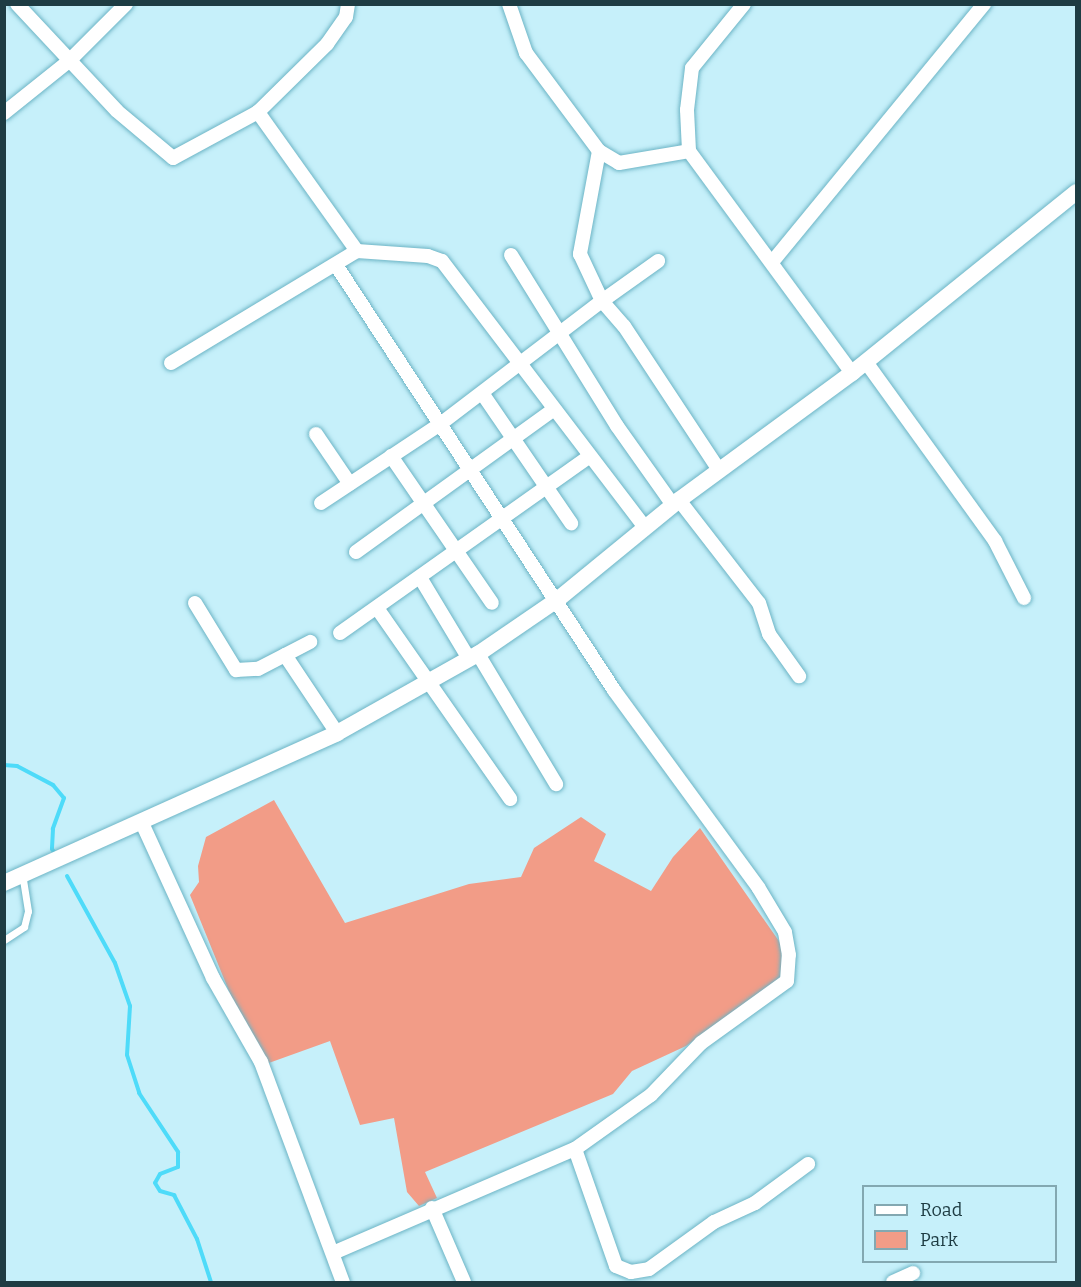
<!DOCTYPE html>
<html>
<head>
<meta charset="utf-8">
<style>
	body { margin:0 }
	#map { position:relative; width:1081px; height:1287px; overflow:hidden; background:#c6f0fa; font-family:Bitter,serif }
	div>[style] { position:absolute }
	.green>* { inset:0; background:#f29c87 }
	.stream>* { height:4px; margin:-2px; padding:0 2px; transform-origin:2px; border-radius:2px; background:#4edbf9 }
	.roads { filter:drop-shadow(0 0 2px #6cb4c5) drop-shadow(0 0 2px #6cb4c5) }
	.service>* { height:7px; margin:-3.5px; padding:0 3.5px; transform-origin:3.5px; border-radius:3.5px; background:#fff }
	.minor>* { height:14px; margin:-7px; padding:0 7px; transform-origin:7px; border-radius:7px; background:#fff }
	.tertiary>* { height:16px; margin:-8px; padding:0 8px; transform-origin:8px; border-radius:8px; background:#fff }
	span { translate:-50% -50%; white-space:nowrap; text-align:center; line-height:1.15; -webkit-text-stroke:6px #c6f0fa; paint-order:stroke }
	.frame { position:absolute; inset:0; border:6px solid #1e3c43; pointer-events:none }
	.legend { position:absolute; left:862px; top:1185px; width:195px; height:78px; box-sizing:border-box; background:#c6f0fa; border:2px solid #83a8b1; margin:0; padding:8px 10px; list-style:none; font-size:18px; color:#1e3c43 }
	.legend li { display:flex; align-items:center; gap:12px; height:30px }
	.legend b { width:30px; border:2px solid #83a8b1 }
</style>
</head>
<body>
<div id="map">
	<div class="green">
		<i style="clip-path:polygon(274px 800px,345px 923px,469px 884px,521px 877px,534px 848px,581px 817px,606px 834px,594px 861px,651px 891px,673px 857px,700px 828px,781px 944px,785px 976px,686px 1046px,632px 1071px,613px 1094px,425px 1172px,437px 1198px,419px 1206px,407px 1192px,394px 1118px,360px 1125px,330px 1041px,266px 1064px,237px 1011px,190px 895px,199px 882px,198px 866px,206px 837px)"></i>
	</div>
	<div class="stream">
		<i style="left:4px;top:765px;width:13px;rotate:4deg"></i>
		<i style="left:17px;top:766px;width:41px;rotate:27.8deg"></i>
		<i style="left:53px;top:785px;width:17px;rotate:50deg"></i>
		<i style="left:64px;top:798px;width:33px;rotate:110deg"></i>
		<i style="left:53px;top:829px;width:20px;rotate:93deg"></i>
		<i style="left:52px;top:849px;width:7px;rotate:56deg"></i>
		<i style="left:67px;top:876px;width:99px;rotate:61.1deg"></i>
		<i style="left:115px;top:963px;width:46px;rotate:70.8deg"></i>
		<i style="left:130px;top:1006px;width:49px;rotate:93.5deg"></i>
		<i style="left:127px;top:1055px;width:40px;rotate:72deg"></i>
		<i style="left:139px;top:1093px;width:71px;rotate:56.5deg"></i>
		<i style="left:178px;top:1152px;width:15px;rotate:90deg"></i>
		<i style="left:178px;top:1167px;width:19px;rotate:159deg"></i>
		<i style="left:160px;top:1174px;width:10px;rotate:119deg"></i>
		<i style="left:155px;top:1183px;width:9px;rotate:58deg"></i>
		<i style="left:160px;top:1191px;width:15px;rotate:16deg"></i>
		<i style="left:174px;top:1195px;width:50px;rotate:62.4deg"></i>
		<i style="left:197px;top:1239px;width:45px;rotate:72deg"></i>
	</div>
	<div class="roads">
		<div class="service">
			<i style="left:4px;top:940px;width:24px;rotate:-33deg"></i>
			<i style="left:24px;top:927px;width:16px;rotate:-76deg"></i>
			<i style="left:28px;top:911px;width:36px;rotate:-99deg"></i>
		</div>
		<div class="minor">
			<i style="left:17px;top:4px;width:146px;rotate:46.9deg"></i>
			<i style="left:117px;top:111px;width:73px;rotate:40deg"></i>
			<i style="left:173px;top:158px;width:97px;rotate:-28.4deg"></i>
			<i style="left:258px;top:112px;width:97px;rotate:-44.6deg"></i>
			<i style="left:327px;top:44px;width:33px;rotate:-55deg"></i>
			<i style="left:346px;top:17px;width:13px;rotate:-81deg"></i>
			<i style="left:509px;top:4px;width:52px;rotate:70.9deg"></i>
			<i style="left:526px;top:53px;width:122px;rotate:53.3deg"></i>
			<i style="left:599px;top:151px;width:23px;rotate:31deg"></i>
			<i style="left:619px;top:163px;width:71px;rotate:-9.7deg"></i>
			<i style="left:744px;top:4px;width:82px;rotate:129.1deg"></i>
			<i style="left:692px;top:68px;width:42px;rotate:96.8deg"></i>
			<i style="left:687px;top:110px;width:41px;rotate:87.2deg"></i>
			<i style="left:689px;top:151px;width:275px;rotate:53.7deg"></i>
			<i style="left:4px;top:113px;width:83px;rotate:-38.7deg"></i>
			<i style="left:69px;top:61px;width:81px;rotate:-45deg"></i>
			<i style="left:599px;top:151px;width:105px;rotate:100.5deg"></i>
			<i style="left:580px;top:254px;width:52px;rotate:64.9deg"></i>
			<i style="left:602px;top:301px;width:69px;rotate:-35.5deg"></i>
			<i style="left:357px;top:251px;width:71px;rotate:4deg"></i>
			<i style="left:428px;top:256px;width:15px;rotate:20deg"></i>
			<i style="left:442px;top:261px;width:335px;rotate:52.7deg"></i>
			<i style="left:511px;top:255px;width:201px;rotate:58.2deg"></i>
			<i style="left:617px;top:426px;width:97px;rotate:54.7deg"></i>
			<i style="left:773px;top:261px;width:333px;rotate:-50.6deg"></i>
			<i style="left:866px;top:362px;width:221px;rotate:54.2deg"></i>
			<i style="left:995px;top:541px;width:64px;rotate:63deg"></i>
			<i style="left:171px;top:363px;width:217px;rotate:-31.1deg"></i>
			<i style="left:357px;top:251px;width:171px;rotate:-125.5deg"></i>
			<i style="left:482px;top:393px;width:158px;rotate:55.6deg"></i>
			<i style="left:316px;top:434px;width:60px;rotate:55.8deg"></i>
			<i style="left:391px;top:456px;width:178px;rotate:55.5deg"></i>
			<i style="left:679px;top:500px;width:130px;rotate:52.2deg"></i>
			<i style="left:759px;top:603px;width:33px;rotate:72deg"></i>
			<i style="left:769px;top:634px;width:52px;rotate:54.5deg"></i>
			<i style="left:321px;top:503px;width:141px;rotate:-33.5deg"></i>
			<i style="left:439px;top:425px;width:205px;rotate:-37.3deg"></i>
			<i style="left:602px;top:301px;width:33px;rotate:49deg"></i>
			<i style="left:624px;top:326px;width:173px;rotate:56.6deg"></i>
			<i style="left:356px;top:552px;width:243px;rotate:-35.8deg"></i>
			<i style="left:421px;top:579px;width:93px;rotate:59deg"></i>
			<i style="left:195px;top:603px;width:79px;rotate:58.5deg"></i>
			<i style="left:236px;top:670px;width:22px;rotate:-3deg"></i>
			<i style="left:258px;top:669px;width:59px;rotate:-27.4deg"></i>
			<i style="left:377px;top:608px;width:233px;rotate:55.1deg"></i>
			<i style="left:340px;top:633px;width:305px;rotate:-35.3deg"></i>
			<i style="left:478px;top:654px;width:152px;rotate:59deg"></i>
			<i style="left:285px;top:655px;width:94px;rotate:56.3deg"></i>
			<i style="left:142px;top:823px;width:170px;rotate:65.4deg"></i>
			<i style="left:213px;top:978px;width:97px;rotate:60.3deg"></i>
			<i style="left:261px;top:1062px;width:235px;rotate:69.6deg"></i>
			<i style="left:575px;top:1149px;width:124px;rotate:70.7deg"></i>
			<i style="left:616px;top:1266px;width:16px;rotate:22deg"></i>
			<i style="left:631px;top:1272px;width:18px;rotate:-9deg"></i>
			<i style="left:649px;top:1269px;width:80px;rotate:-35.9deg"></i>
			<i style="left:714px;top:1222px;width:45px;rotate:-24.9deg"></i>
			<i style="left:755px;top:1203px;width:66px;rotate:-36.3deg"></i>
			<i style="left:432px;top:1208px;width:81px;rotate:66.6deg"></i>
			<i style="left:333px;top:1253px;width:263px;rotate:-23.3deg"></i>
			<i style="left:575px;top:1149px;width:93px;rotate:-35.4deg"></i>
			<i style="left:651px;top:1095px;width:72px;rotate:-46.1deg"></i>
			<i style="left:701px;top:1043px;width:106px;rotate:-35.8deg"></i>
			<i style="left:787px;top:981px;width:26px;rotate:-86deg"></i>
			<i style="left:789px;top:955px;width:23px;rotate:-100deg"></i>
			<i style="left:785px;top:932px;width:52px;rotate:-121deg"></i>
			<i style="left:758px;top:887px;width:244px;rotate:-126.2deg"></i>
			<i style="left:614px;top:690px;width:508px;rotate:-123.19deg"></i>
			<i style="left:893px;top:1282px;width:22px;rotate:-24deg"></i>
		</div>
		<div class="tertiary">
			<i style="left:4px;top:883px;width:365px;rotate:-24.2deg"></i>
			<i style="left:337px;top:733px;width:162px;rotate:-29.3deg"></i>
			<i style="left:478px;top:654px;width:96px;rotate:-34.4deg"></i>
			<i style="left:557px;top:600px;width:158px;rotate:-39.3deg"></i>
			<i style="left:679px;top:500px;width:215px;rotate:-36.3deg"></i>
			<i style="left:852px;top:373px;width:288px;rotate:-38.9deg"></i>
		</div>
	</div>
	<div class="frame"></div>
	<ul class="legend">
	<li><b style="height:8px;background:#fff"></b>Road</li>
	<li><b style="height:16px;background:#f29c87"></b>Park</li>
	</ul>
</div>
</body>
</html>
